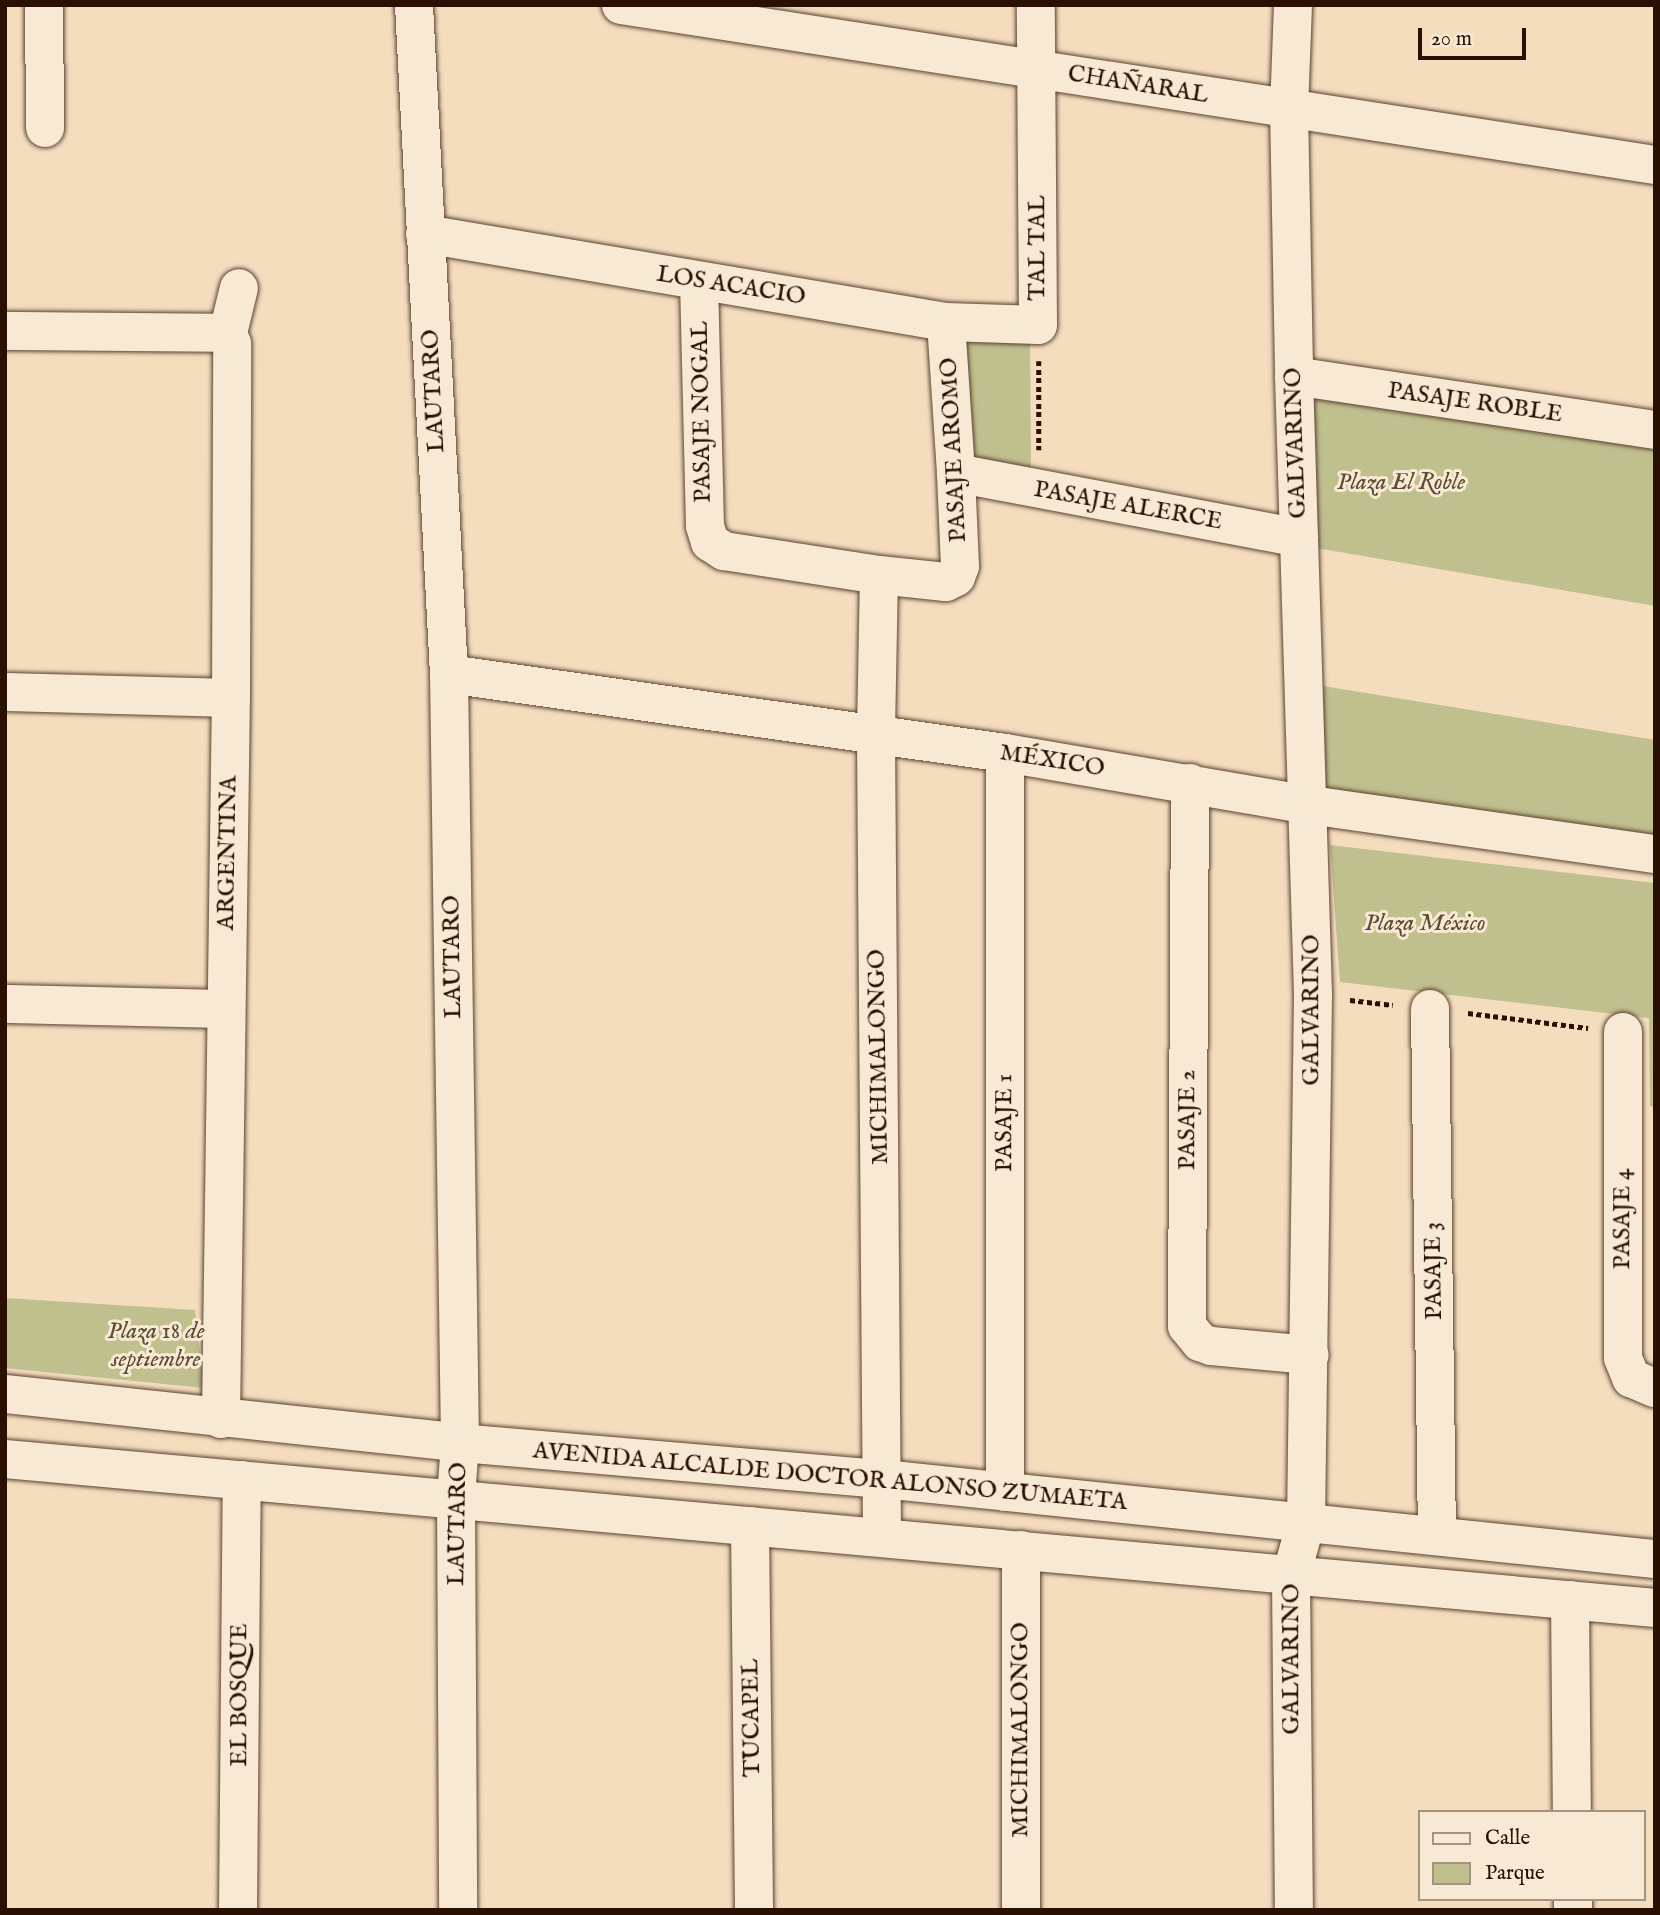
<!DOCTYPE html>
<html>
<head>
<meta charset="utf-8">
<style>
	body { margin:0 }
	#map { position:relative; width:1660px; height:1915px; overflow:hidden; background:#f3ddbd; font-family:"IM FELL English",serif }
	div>[style] { position:absolute }
	.green>* { inset:0; background:#c0bf8e }
	.path>* { height:4.5px; margin-top:-2.25px; transform-origin:0; background:repeating-linear-gradient(90deg,#2a0f03 0 5px,transparent 0 8.5px) }
	.roads { filter:drop-shadow(0 0 2px #5c4232) drop-shadow(0 0 2px #5c4232) }
	.minor>* { height:38px; margin:-19px; padding:0 19px; transform-origin:19px; border-radius:19px; background:#f7e9d4 }
	span { translate:-50% -50%; white-space:nowrap; text-align:center; line-height:1.15; -webkit-text-stroke:6px #f7e9d4; paint-order:stroke }
	.street-label { font-size:24px; color:#2a0f03 }
	.park-label { font-size:24px; color:#5e4d34; font-style:italic }
	.frame { position:absolute; inset:0; border:7px solid #2a0f03; pointer-events:none }
	.legend { position:absolute; left:1418px; top:1810px; width:228px; height:91px; box-sizing:border-box; background:#f7e9d4; border:2px solid #a59280; margin:0; padding:9px 12px; list-style:none; font-size:21px; color:#2a0f03 }
	.legend li { display:flex; align-items:center; gap:14px; height:35px }
	.legend b { width:35px; border:2px solid #a59280 }
	.scale { position:absolute; left:1418px; top:28px; width:108px; height:32px; box-sizing:border-box; border:4px solid #2a0f03; border-top:0; padding-left:9px; font-size:21px; line-height:24px; white-space:nowrap; color:#2a0f03; -webkit-text-stroke:5px #f7e9d4; paint-order:stroke }
</style>
</head>
<body>
<div id="map">
	<div class="green">
		<i style="clip-path:polygon(953px 329px,1030px 334px,1031px 475px,963px 460px)"></i>
		<i style="clip-path:polygon(1300px 386px,1655px 449px,1655px 606px,1299px 545px)"></i>
		<i style="clip-path:polygon(1323px 686px,1655px 740px,1655px 857px,1324px 814px)"></i>
		<i style="clip-path:polygon(1330px 845px,1655px 883px,1655px 1107px,1650px 1106px,1649px 1018px,1340px 982px)"></i>
		<i style="clip-path:polygon(5px 1298px,195px 1310px,204px 1388px,5px 1368px)"></i>
	</div>
	<div class="path">
		<i style="left:1039px;top:361px;width:89px;rotate:90deg"></i>
		<i style="left:1350px;top:1000px;width:43px;rotate:6.6deg"></i>
		<i style="left:1468px;top:1013px;width:121px;rotate:7.1deg"></i>
	</div>
	<div class="roads">
		<div class="minor">
			<i style="left:44px;top:5px;width:123px;rotate:89.5deg"></i>
			<i style="left:414px;top:5px;width:670px;rotate:87.01deg"></i>
			<i style="left:449px;top:674px;width:769px;rotate:89.18deg"></i>
			<i style="left:460px;top:1443px;width:55px;rotate:94.2deg"></i>
			<i style="left:456px;top:1498px;width:412px;rotate:89.7deg"></i>
			<i style="left:621px;top:5px;width:1046px;rotate:8.8deg"></i>
			<i style="left:1293px;top:5px;width:103px;rotate:92.2deg"></i>
			<i style="left:1289px;top:108px;width:268px;rotate:88.9deg"></i>
			<i style="left:1294px;top:376px;width:620px;rotate:88.24deg"></i>
			<i style="left:1313px;top:996px;width:526px;rotate:90.76deg"></i>
			<i style="left:1306px;top:1522px;width:56px;rotate:105.5deg"></i>
			<i style="left:1291px;top:1576px;width:334px;rotate:89.5deg"></i>
			<i style="left:425px;top:234px;width:528px;rotate:9.59deg"></i>
			<i style="left:946px;top:322px;width:92px;rotate:1.9deg"></i>
			<i style="left:1038px;top:325px;width:320px;rotate:-90.4deg"></i>
			<i style="left:699px;top:281px;width:245px;rotate:88.6deg"></i>
			<i style="left:705px;top:526px;width:17px;rotate:73deg"></i>
			<i style="left:710px;top:542px;width:17px;rotate:33deg"></i>
			<i style="left:724px;top:551px;width:157px;rotate:8.8deg"></i>
			<i style="left:879px;top:575px;width:67px;rotate:6deg"></i>
			<i style="left:946px;top:582px;width:11px;rotate:-27deg"></i>
			<i style="left:956px;top:577px;width:12px;rotate:-70deg"></i>
			<i style="left:960px;top:566px;width:93px;rotate:-92.5deg"></i>
			<i style="left:956px;top:473px;width:151px;rotate:-93.8deg"></i>
			<i style="left:5px;top:331px;width:223px;rotate:0.5deg"></i>
			<i style="left:1294px;top:376px;width:365px;rotate:8.5deg"></i>
			<i style="left:956px;top:473px;width:349px;rotate:10.7deg"></i>
			<i style="left:879px;top:575px;width:161px;rotate:91.1deg"></i>
			<i style="left:876px;top:736px;width:802px;rotate:89.57deg"></i>
			<i style="left:449px;top:674px;width:562px;rotate:8.09deg"></i>
			<i style="left:1005px;top:753px;width:309px;rotate:9.7deg"></i>
			<i style="left:1310px;top:805px;width:348px;rotate:8.1deg"></i>
			<i style="left:5px;top:692px;width:226px;rotate:1.5deg"></i>
			<i style="left:1005px;top:753px;width:739px;rotate:90deg"></i>
			<i style="left:1190px;top:783px;width:543px;rotate:90.32deg"></i>
			<i style="left:1187px;top:1326px;width:21px;rotate:51deg"></i>
			<i style="left:1200px;top:1342px;width:12px;rotate:20deg"></i>
			<i style="left:1211px;top:1346px;width:99px;rotate:5.2deg"></i>
			<i style="left:5px;top:1004px;width:221px;rotate:1.3deg"></i>
			<i style="left:1430px;top:1009px;width:525px;rotate:89.24deg"></i>
			<i style="left:1623px;top:1032px;width:326px;rotate:90deg"></i>
			<i style="left:1623px;top:1358px;width:22px;rotate:68deg"></i>
			<i style="left:1631px;top:1378px;width:26px;rotate:23deg"></i>
			<i style="left:5px;top:1394px;width:458px;rotate:6.1deg"></i>
			<i style="left:460px;top:1443px;width:425px;rotate:4.9deg"></i>
			<i style="left:883px;top:1479px;width:776px;rotate:5.92deg"></i>
			<i style="left:221px;top:1419px;width:721px;rotate:-89.21deg"></i>
			<i style="left:231px;top:698px;width:354px;rotate:-89.8deg"></i>
			<i style="left:232px;top:344px;width:12px;rotate:-110deg"></i>
			<i style="left:228px;top:333px;width:46px;rotate:-76.3deg"></i>
			<i style="left:5px;top:1459px;width:1657px;rotate:5.16deg"></i>
			<i style="left:750px;top:1526px;width:384px;rotate:89.4deg"></i>
			<i style="left:1570px;top:1600px;width:212px;rotate:89.5deg"></i>
			<i style="left:1573px;top:1899px;width:11px;rotate:90deg"></i>
			<i style="left:238px;top:1910px;width:430px;rotate:-89.5deg"></i>
			<i style="left:1021px;top:1910px;width:360px;rotate:-90deg"></i>
		</div>
	</div>
	<div class="street-label">
		<span style="left:1138px;top:85px;rotate:9deg">CHAÑARAL</span>
		<span style="left:1038px;top:248px;rotate:-90deg">TAL TAL</span>
		<span style="left:731px;top:286px;rotate:9deg">LOS ACACIO</span>
		<span style="left:434px;top:391px;rotate:-93deg">LAUTARO</span>
		<span style="left:1475px;top:403px;rotate:8deg">PASAJE ROBLE</span>
		<span style="left:702px;top:412px;rotate:-91deg">PASAJE NOGAL</span>
		<span style="left:1296px;top:443px;rotate:-92deg">GALVARINO</span>
		<span style="left:954px;top:450px;rotate:-93deg">PASAJE AROMO</span>
		<span style="left:1128px;top:506px;rotate:10deg">PASAJE ALERCE</span>
		<span style="left:1052px;top:761px;rotate:9deg">MÉXICO</span>
		<span style="left:228px;top:853px;rotate:-89deg">ARGENTINA</span>
		<span style="left:453px;top:957px;rotate:-91deg">LAUTARO</span>
		<span style="left:1312px;top:1010px;rotate:-90deg">GALVARINO</span>
		<span style="left:879px;top:1057px;rotate:-91deg">MICHIMALONGO</span>
		<span style="left:1188px;top:1120px;rotate:-90deg">PASAJE 2</span>
		<span style="left:1005px;top:1123px;rotate:-90deg">PASAJE 1</span>
		<span style="left:1623px;top:1219px;rotate:-90deg">PASAJE 4</span>
		<span style="left:1434px;top:1271px;rotate:-91deg">PASAJE 3</span>
		<span style="left:830px;top:1477px;rotate:5deg">AVENIDA ALCALDE DOCTOR ALONSO ZUMAETA</span>
		<span style="left:458px;top:1524px;rotate:-89deg">LAUTARO</span>
		<span style="left:1292px;top:1659px;rotate:-90deg">GALVARINO</span>
		<span style="left:240px;top:1695px;rotate:-90deg">EL BOSQUE</span>
		<span style="left:752px;top:1718px;rotate:-91deg">TUCAPEL</span>
		<span style="left:1021px;top:1730px;rotate:-90deg">MICHIMALONGO</span>
	</div>
	<div class="park-label">
		<span style="left:1401px;top:483px">Plaza El Roble</span>
		<span style="left:1425px;top:924px">Plaza México</span>
		<span style="left:156px;top:1346px">Plaza 18 de<br>septiembre</span>
	</div>
	<div class="frame"></div>
	<ul class="legend">
	<li><b style="height:9px;background:#f7e9d4"></b>Calle</li>
	<li><b style="height:19px;background:#c0bf8e"></b>Parque</li>
	</ul>
	<div class="scale">20 m</div>
</div>
</body>
</html>
